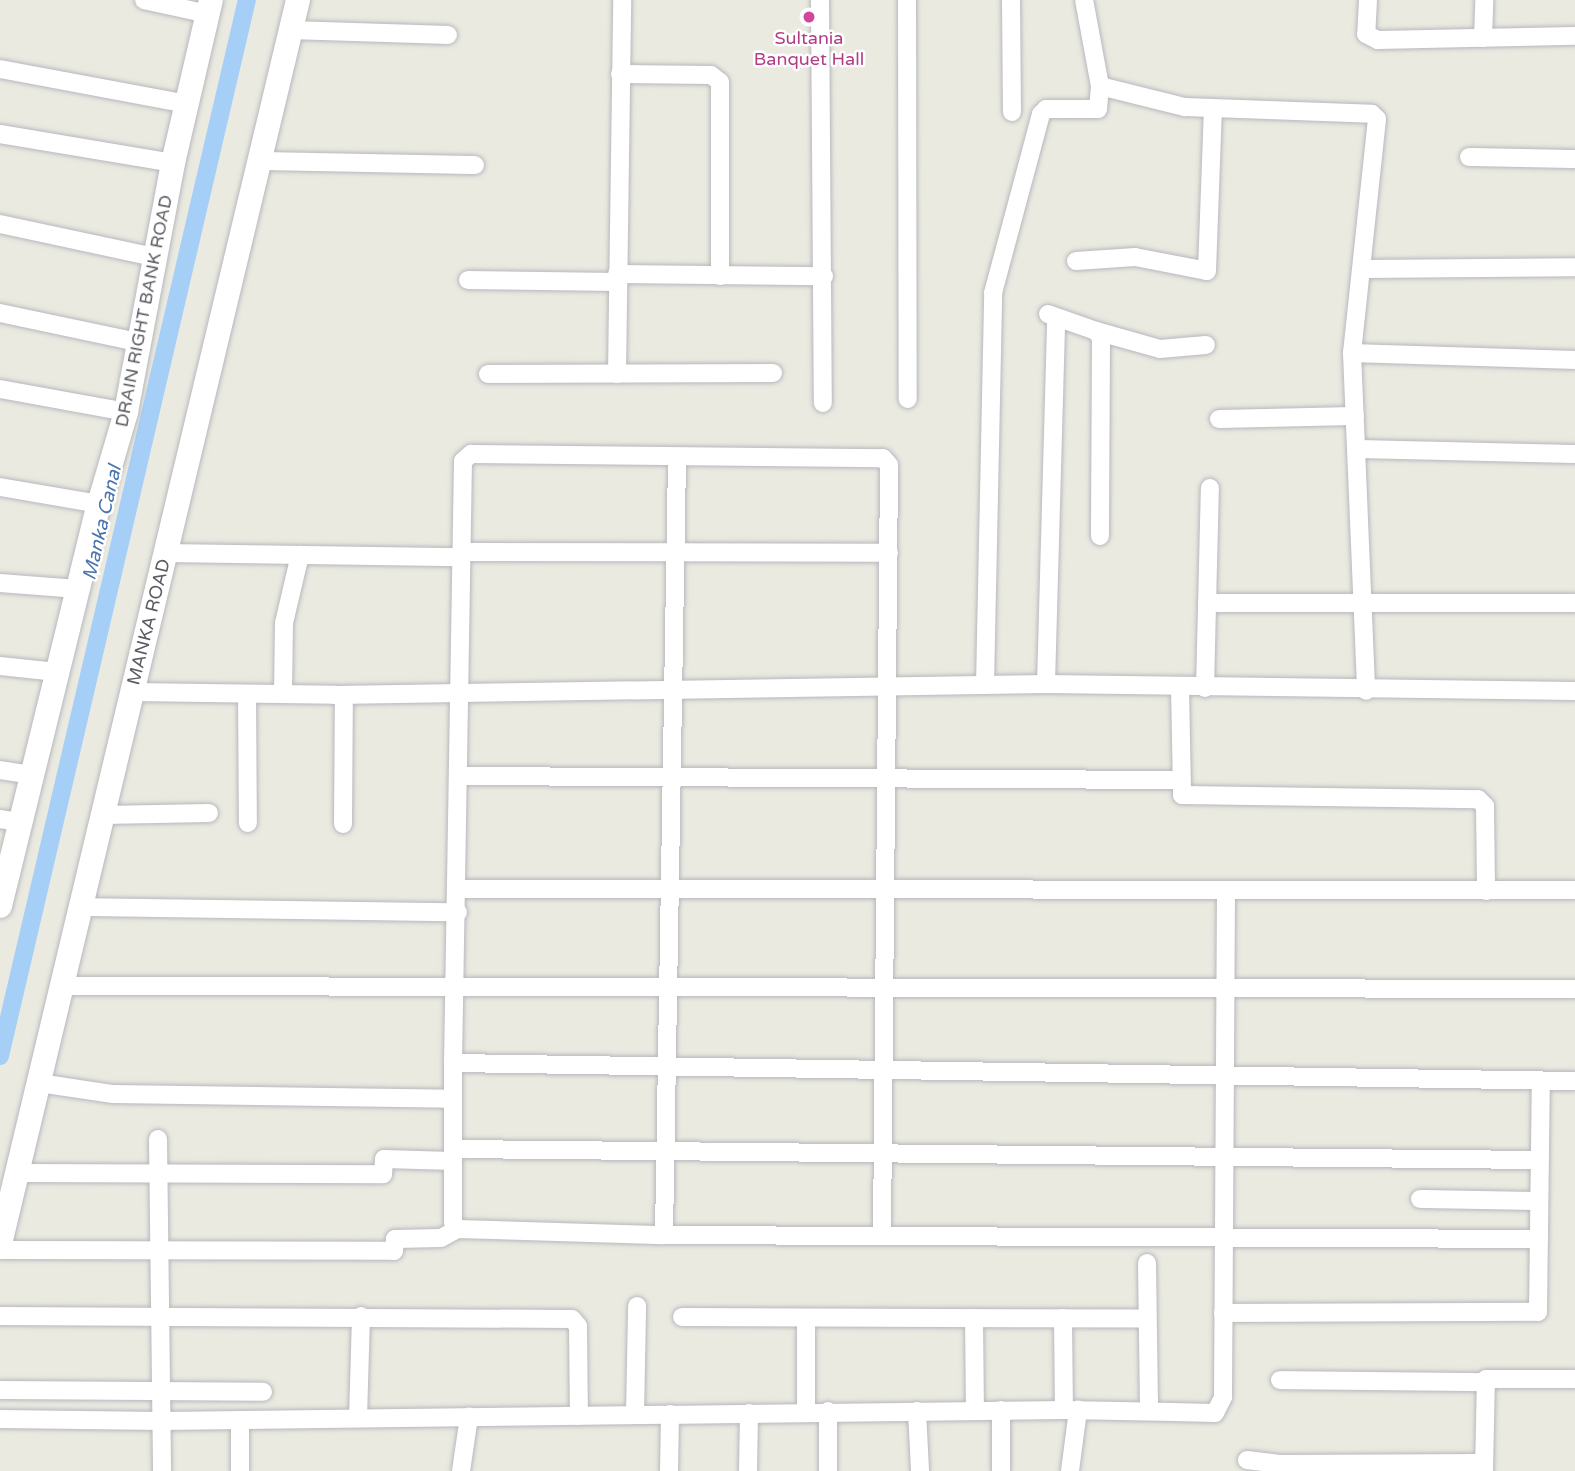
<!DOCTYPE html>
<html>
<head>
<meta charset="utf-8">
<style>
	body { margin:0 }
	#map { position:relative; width:1575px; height:1471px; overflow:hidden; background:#ebeae1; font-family:"Varela Round",sans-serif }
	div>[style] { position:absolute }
	.canal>* { height:18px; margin:-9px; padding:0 9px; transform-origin:9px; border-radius:9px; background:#a6cff7 }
	.roads { filter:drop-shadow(0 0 2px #b7b8bd) drop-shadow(0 0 2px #b7b8bd) }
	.street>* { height:18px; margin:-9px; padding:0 9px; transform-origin:9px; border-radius:9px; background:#fff }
	.secondary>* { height:24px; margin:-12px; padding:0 12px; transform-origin:12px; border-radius:12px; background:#fff }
	.dots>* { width:19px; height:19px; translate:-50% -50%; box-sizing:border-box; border:4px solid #fff; border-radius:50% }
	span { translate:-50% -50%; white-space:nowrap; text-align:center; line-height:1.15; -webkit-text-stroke:5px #fff; paint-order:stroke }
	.hotel-label { font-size:18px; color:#b23c85 }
	.street-label { font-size:18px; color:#5a5c61 }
	.water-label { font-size:19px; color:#4975af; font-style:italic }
</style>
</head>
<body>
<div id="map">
	<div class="canal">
		<i style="left:0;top:1056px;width:1085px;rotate:-76.84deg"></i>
	</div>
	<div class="roads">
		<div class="street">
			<i style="left:144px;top:0;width:66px;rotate:12.3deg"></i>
			<i style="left:820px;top:0;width:403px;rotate:89.6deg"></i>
			<i style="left:907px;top:0;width:399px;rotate:89.9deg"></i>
			<i style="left:1011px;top:0;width:112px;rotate:89.5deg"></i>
			<i style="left:1368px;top:0;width:34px;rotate:93deg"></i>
			<i style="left:1366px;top:34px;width:13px;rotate:27deg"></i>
			<i style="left:1378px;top:40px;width:197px;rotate:-1.2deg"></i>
			<i style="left:291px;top:30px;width:157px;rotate:1.8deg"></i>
			<i style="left:1483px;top:38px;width:38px;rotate:-88deg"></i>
			<i style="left:0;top:69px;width:190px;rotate:10.6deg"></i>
			<i style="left:620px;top:74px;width:91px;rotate:0.6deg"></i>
			<i style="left:711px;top:75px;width:11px;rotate:38deg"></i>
			<i style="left:720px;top:82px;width:194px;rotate:90deg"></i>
			<i style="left:1100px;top:86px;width:88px;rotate:13.9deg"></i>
			<i style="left:1185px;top:107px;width:187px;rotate:2.1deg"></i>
			<i style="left:1372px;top:114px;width:7px;rotate:45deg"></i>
			<i style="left:1377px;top:119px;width:235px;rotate:96.1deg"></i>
			<i style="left:1352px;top:353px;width:338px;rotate:87.6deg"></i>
			<i style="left:0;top:134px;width:175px;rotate:9.5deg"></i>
			<i style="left:1469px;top:157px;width:106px;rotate:1.1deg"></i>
			<i style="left:259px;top:161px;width:216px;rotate:1.1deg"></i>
			<i style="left:0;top:224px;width:157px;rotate:12.1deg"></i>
			<i style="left:1076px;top:261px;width:59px;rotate:-3.9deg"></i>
			<i style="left:1135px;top:257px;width:73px;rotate:11deg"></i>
			<i style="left:1207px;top:271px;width:163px;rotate:-87.9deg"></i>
			<i style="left:1363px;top:269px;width:212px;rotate:-0.5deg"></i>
			<i style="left:617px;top:274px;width:207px;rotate:0.6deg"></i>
			<i style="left:468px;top:280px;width:149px;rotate:0.8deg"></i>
			<i style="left:0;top:313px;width:141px;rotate:11.9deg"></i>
			<i style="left:1048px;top:314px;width:51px;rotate:19.5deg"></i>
			<i style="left:1096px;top:331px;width:9px;rotate:54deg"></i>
			<i style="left:1101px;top:338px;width:198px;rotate:90.3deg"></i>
			<i style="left:1096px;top:331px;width:66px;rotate:15.7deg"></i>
			<i style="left:1160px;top:349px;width:46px;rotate:-5deg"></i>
			<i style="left:1352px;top:353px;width:223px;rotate:1.8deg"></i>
			<i style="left:488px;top:374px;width:285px;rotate:-0.2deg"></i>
			<i style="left:617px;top:374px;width:374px;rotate:-89.2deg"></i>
			<i style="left:0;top:389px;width:128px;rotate:10.3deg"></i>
			<i style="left:1219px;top:419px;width:136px;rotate:-1.3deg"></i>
			<i style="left:1357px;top:449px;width:218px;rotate:1.3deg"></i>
			<i style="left:0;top:487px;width:100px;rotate:9.7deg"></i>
			<i style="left:461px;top:552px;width:428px;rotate:0.1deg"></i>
			<i style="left:165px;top:553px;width:296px;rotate:0.8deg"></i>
			<i style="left:0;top:583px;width:78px;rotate:4.4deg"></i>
			<i style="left:1207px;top:603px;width:368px"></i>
			<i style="left:0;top:666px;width:57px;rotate:6deg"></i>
			<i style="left:1046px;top:684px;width:366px;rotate:-88.4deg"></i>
			<i style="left:985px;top:685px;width:392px;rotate:-88.8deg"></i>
			<i style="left:993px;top:293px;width:185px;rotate:-75deg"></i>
			<i style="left:1041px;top:114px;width:7px;rotate:-45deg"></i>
			<i style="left:1046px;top:109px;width:52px"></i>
			<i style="left:1098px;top:109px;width:23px;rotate:-85deg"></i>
			<i style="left:1100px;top:86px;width:87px;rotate:-100.5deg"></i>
			<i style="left:1180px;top:687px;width:108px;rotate:88.9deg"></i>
			<i style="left:1182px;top:795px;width:296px;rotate:0.8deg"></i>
			<i style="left:1478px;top:799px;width:10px;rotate:45deg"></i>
			<i style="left:1485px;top:806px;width:85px;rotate:89.3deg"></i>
			<i style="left:1205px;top:688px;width:200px;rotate:-88.6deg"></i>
			<i style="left:132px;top:692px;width:203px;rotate:0.8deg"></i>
			<i style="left:335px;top:695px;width:711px;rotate:-0.89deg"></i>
			<i style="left:1046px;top:684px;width:529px;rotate:0.76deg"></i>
			<i style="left:247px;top:694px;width:129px;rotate:89.6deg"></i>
			<i style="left:283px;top:694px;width:71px;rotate:-89.2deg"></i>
			<i style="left:284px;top:623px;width:70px;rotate:-76.8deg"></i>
			<i style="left:0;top:770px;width:32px;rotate:9deg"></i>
			<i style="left:458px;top:776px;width:722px;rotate:0.32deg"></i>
			<i style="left:103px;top:815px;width:106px;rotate:-1.1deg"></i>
			<i style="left:0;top:819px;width:20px;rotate:9deg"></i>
			<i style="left:343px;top:824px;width:129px;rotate:-89.6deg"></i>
			<i style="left:458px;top:889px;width:1117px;rotate:0.05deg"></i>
			<i style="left:81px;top:907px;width:377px;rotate:0.8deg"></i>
			<i style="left:62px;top:986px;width:1513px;rotate:0.11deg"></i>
			<i style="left:453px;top:1063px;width:1122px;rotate:0.92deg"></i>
			<i style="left:39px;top:1083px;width:75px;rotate:8.5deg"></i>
			<i style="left:113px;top:1094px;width:340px;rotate:0.8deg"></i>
			<i style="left:158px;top:1139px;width:332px;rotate:89.3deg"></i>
			<i style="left:453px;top:1149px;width:1087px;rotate:0.58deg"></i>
			<i style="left:17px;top:1173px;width:366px;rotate:0.2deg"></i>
			<i style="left:383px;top:1174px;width:15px;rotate:-86deg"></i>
			<i style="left:384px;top:1159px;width:69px;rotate:1.7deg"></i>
			<i style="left:1420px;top:1199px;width:119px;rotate:1deg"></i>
			<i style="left:457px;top:1229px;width:8px;rotate:-120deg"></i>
			<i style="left:453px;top:1222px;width:159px;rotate:-90deg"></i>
			<i style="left:453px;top:1063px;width:602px;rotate:-89.05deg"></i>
			<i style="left:463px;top:461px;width:11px;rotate:-41deg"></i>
			<i style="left:471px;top:454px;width:412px;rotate:0.6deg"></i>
			<i style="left:883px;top:458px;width:9px;rotate:49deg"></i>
			<i style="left:889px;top:465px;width:771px;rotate:90.52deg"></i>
			<i style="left:664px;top:1235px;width:776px;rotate:-89.04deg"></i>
			<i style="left:0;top:1250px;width:394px;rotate:0.1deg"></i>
			<i style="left:394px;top:1251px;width:12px;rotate:-85deg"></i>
			<i style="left:395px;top:1239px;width:46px;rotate:-1.2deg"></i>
			<i style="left:441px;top:1238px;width:18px;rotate:-29deg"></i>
			<i style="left:457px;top:1229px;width:207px;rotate:1.7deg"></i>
			<i style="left:664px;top:1235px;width:875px;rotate:0.26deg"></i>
			<i style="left:1147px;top:1263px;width:148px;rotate:89.2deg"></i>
			<i style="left:1223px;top:1313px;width:315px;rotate:-0.2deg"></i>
			<i style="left:1538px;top:1312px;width:231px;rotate:-89.3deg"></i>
			<i style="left:0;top:1316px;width:572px;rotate:0.3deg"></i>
			<i style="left:572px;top:1319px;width:9px;rotate:49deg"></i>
			<i style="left:578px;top:1326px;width:90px;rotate:89.4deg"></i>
			<i style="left:682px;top:1317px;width:465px;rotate:0.2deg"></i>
			<i style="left:806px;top:1318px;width:93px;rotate:90deg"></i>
			<i style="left:974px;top:1318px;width:92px;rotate:89.4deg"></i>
			<i style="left:1063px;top:1318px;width:92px;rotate:89.4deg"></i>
			<i style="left:1280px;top:1380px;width:204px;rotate:0.6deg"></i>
			<i style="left:0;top:1390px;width:263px;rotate:0.4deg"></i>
			<i style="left:1001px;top:1410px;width:61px;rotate:90deg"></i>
			<i style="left:917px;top:1411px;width:60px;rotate:87.1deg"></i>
			<i style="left:635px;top:1415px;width:109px;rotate:-88.9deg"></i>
			<i style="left:358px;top:1418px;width:102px;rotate:-88.3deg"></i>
			<i style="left:0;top:1419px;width:162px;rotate:0.7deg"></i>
			<i style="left:162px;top:1421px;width:902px;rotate:-0.7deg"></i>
			<i style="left:1064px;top:1410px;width:151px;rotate:1.1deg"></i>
			<i style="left:1215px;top:1413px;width:18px;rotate:-63deg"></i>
			<i style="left:1223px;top:1397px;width:506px;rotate:-89.66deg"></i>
			<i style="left:240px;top:1420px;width:51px;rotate:90deg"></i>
			<i style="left:1247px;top:1460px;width:31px;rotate:7deg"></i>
			<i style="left:1278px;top:1464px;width:206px;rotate:-0.3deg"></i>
			<i style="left:461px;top:1471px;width:55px;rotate:-81.6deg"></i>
			<i style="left:669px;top:1471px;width:57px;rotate:-89deg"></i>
			<i style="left:748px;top:1471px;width:58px;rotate:-89deg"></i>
			<i style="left:828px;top:1471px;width:60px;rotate:-90deg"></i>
			<i style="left:1070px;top:1471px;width:62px;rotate:-82.5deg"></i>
			<i style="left:1484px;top:1471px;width:92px;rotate:-88.8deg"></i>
			<i style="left:1486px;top:1379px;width:89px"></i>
		</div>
		<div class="secondary">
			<i style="left:0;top:906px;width:414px;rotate:-76.2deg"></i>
			<i style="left:99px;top:504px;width:96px;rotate:-73.6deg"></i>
			<i style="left:126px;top:412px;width:253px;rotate:-79.3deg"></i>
			<i style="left:173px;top:163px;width:167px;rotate:-76.9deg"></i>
			<i style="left:0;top:1244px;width:1279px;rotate:-76.53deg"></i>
		</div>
	</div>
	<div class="dots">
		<i style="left:809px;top:17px;background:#d1479c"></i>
	</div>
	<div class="hotel-label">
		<span style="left:809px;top:49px">Sultania<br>Banquet Hall</span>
	</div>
	<div class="street-label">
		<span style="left:144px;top:311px;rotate:-79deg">DRAIN RIGHT BANK ROAD</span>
		<span style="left:149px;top:622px;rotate:-76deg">MANKA ROAD</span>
	</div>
	<div class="water-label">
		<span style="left:103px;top:523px;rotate:-77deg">Manka Canal</span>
	</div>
</div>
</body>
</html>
